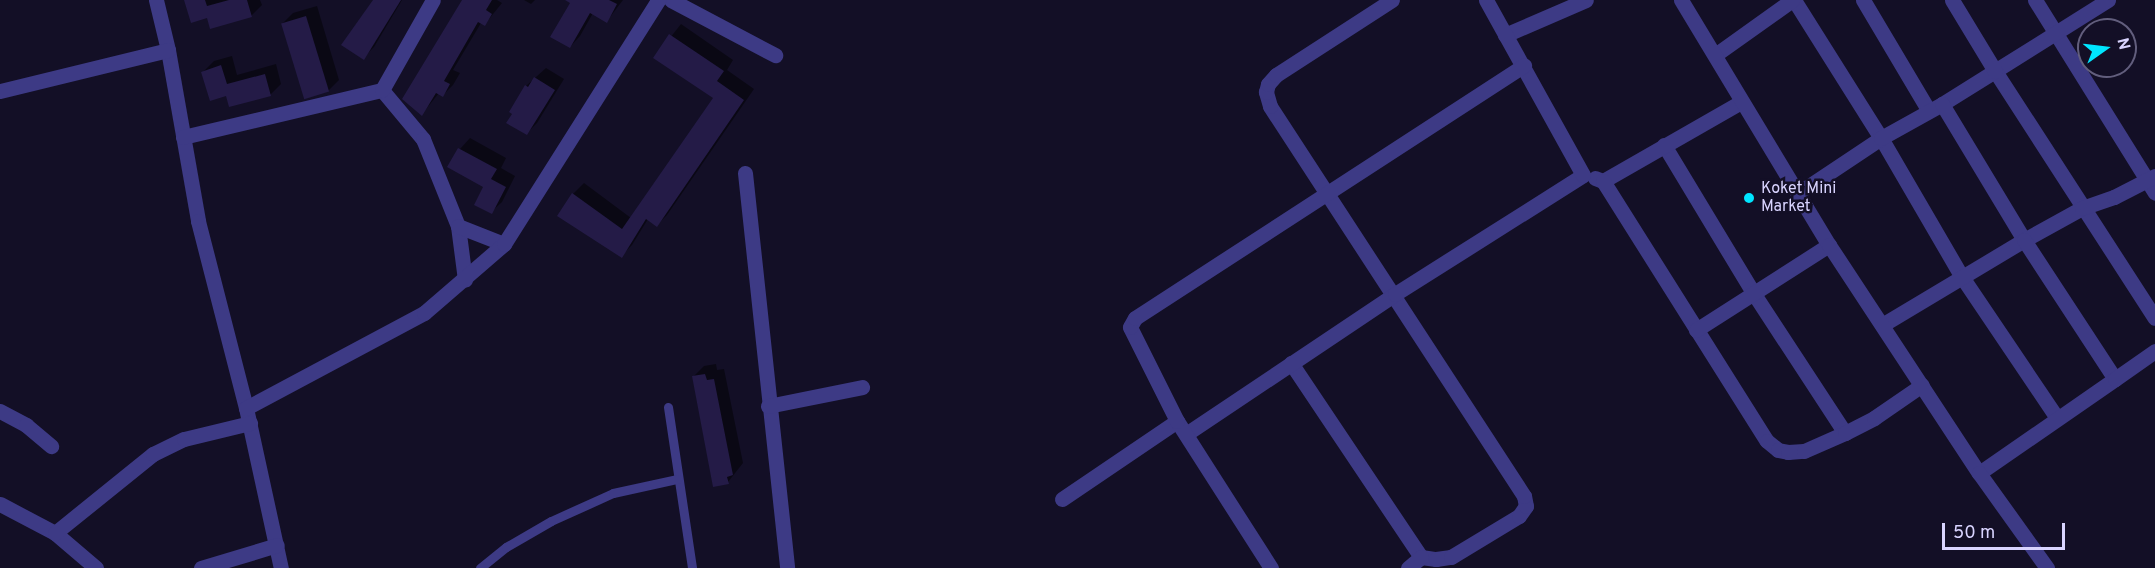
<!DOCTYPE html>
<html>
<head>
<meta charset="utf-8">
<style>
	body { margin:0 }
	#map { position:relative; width:2155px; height:568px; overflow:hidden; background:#130f26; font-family:Overpass,sans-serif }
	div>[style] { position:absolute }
	.shadow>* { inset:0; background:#0007 }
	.building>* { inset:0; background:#241b47; transform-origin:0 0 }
	.service>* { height:9px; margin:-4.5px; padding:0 4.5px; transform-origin:4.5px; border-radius:4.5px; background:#3d3a85 }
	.minor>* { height:15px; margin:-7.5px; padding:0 7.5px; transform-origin:7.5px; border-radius:7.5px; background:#3d3a85 }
	.tertiary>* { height:15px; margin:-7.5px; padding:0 7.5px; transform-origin:7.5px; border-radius:7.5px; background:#3d3a85 }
	.dots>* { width:16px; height:16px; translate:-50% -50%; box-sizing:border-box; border:3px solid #130f26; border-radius:50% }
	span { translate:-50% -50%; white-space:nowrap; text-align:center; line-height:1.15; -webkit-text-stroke:5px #130f26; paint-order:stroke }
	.poi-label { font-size:16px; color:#d9d4ff }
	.left { translate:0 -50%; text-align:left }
	.north { position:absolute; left:2077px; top:18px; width:60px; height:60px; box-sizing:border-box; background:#130f26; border:2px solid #625e7d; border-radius:50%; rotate:76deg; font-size:16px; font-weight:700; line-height:24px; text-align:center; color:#d9d4ff }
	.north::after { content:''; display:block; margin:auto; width:21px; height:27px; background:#00e5ff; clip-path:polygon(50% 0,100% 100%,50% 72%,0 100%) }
	.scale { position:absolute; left:1942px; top:523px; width:123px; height:27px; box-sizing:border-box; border:3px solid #d9d4ff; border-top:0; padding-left:8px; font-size:18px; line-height:21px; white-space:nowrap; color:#d9d4ff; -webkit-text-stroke:4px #130f26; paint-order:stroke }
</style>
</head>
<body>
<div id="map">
	<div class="shadow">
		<i style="clip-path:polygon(185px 0,260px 0,262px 5px,251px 16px,208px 16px)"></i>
		<i style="clip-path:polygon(375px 0,402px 0,374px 47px,363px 58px)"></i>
		<i style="clip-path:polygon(464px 0,497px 0,502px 3px,485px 24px,481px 23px,453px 70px,460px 73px,453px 85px,443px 95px,439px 93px,422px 114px,404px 99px)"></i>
		<i style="clip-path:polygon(524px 0,535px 0,531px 4px)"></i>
		<i style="clip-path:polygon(573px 0,623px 0,607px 21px,593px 13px,580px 36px,570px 47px)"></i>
		<i style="clip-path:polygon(317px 6px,339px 80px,328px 91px,282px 24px,293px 13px)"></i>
		<i style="clip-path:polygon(681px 24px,733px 60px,727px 70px,754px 89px,667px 215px,657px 225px,648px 219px,632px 245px,621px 256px,559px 215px,573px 194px,584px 183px,631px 218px,715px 97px,655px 57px)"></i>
		<i style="clip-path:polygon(232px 56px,237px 75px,276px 64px,281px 84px,271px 94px,230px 105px,227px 94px,203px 72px,214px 61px)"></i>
		<i style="clip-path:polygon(546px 68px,564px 79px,537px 123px,527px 133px,526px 86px)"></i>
		<i style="clip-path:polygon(470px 138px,506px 158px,501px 168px,515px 176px,502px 202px,491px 212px,485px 187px,449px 167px,460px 149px)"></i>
		<i style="clip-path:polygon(716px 364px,717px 370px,724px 369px,743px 463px,728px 482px,693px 377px,704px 366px)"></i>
	</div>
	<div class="building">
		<i style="clip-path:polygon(184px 0,205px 0,207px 6px,229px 0,247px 0,252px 17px,210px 29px,207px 18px,191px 23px)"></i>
		<i style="clip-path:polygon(373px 0,401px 0,364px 60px,341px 45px)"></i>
		<i style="clip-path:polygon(462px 0,492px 0,486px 10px,492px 14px,485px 26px,478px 22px,444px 81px,450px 84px,443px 97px,436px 93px,422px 116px,402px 99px)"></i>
		<i style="clip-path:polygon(565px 0,609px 0,617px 4px,607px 23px,590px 13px,570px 48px,550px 37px,570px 3px)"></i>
		<i style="left:306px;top:16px;width:79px;height:26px;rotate:73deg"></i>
		<i style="clip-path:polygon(669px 34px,724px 71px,717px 81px,744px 100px,657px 227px,646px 219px,622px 258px,557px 216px,572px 193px,622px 229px,713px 98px,653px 58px)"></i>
		<i style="clip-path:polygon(221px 65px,227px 84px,265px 74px,271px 96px,229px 107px,226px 96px,210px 101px,201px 72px)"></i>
		<i style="clip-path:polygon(534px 77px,555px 90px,527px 135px,506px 123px,512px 114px,509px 112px,525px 85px,528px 87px)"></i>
		<i style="clip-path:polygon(458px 148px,497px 169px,491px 179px,506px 187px,492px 214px,474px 205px,483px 187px,447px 167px)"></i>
		<i style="clip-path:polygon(705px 374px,707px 380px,714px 379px,733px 475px,727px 477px,729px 484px,713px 487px,692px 376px)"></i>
	</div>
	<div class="service">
		<i style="left:668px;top:407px;width:163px;rotate:81.5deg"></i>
		<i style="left:480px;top:568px;width:33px;rotate:-39deg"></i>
		<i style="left:506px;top:547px;width:52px;rotate:-30deg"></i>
		<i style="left:551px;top:521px;width:68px;rotate:-24.3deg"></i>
		<i style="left:613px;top:493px;width:66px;rotate:-12.3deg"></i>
	</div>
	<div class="minor">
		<i style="left:156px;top:0;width:51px;rotate:76.5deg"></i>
		<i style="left:168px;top:50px;width:174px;rotate:80deg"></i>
		<i style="left:198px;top:221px;width:193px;rotate:75.6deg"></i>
		<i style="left:246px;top:408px;width:164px;rotate:77.7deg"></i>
		<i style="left:671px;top:0;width:118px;rotate:27.9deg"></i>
		<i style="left:1794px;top:0;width:163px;rotate:57.8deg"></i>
		<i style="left:1881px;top:138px;width:161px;rotate:59.8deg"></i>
		<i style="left:1962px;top:277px;width:170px;rotate:56deg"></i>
		<i style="left:1863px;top:0;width:129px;rotate:59.3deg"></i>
		<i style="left:2035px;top:0;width:227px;rotate:58.1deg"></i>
		<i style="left:2108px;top:0;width:133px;rotate:147.9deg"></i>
		<i style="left:1995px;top:71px;width:294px;rotate:57.1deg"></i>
		<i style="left:1505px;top:35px;width:88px;rotate:-23.4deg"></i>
		<i style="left:1715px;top:55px;width:95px;rotate:-35.5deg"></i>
		<i style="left:382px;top:90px;width:64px;rotate:50.1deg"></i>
		<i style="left:423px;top:139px;width:94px;rotate:68.1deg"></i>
		<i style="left:458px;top:226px;width:54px;rotate:82.6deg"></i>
		<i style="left:0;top:91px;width:173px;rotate:-13.7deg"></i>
		<i style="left:1942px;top:104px;width:62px;rotate:-31.9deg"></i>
		<i style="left:1995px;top:71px;width:83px;rotate:-121.2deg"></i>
		<i style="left:183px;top:137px;width:204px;rotate:-13.3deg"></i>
		<i style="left:382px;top:90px;width:103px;rotate:-60.5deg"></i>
		<i style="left:1664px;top:145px;width:174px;rotate:58.9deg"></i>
		<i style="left:1754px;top:294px;width:166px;rotate:56.8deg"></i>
		<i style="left:745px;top:173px;width:397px;rotate:83.9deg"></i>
		<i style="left:1595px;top:178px;width:9px;rotate:21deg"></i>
		<i style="left:1603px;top:181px;width:159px;rotate:-29.8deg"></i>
		<i style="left:1603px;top:181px;width:307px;rotate:57.8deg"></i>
		<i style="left:1767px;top:441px;width:14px;rotate:39deg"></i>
		<i style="left:1778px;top:450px;width:10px;rotate:11deg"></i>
		<i style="left:1788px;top:452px;width:16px;rotate:-4deg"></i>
		<i style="left:1804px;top:451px;width:45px;rotate:-23.7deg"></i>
		<i style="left:1845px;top:433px;width:33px;rotate:-27deg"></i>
		<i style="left:1874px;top:418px;width:58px;rotate:-34.5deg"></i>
		<i style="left:1797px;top:194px;width:101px;rotate:-33.7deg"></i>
		<i style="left:1881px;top:138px;width:70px;rotate:-29.1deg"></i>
		<i style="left:1942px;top:104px;width:159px;rotate:58.9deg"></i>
		<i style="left:2024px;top:240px;width:66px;rotate:-28.9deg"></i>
		<i style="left:2082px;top:208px;width:34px;rotate:-19deg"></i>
		<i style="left:2114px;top:197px;width:46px;rotate:-27.1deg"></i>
		<i style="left:458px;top:226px;width:49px;rotate:21.4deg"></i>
		<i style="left:1882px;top:325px;width:165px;rotate:-30.9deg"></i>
		<i style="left:2024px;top:240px;width:166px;rotate:56.8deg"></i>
		<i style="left:2115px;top:379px;width:165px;rotate:145.3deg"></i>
		<i style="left:1696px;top:330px;width:158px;rotate:-32.6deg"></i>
		<i style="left:1291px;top:363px;width:234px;rotate:56.2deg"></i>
		<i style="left:1421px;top:557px;width:15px;rotate:8deg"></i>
		<i style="left:1436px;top:559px;width:15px;rotate:-8deg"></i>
		<i style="left:1451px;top:557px;width:79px;rotate:-31.1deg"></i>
		<i style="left:1519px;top:516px;width:12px;rotate:-55deg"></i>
		<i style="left:1526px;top:506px;width:10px;rotate:-101deg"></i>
		<i style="left:1524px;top:496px;width:465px;rotate:-123.1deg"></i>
		<i style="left:1270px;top:106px;width:15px;rotate:-106deg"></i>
		<i style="left:1266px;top:92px;width:8px;rotate:-76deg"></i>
		<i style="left:1268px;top:84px;width:12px;rotate:-48deg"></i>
		<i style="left:1276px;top:75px;width:138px;rotate:-32.9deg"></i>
		<i style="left:2115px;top:379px;width:49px;rotate:-35deg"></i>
		<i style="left:768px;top:406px;width:96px;rotate:-11.4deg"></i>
		<i style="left:246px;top:408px;width:202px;rotate:-28.1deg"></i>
		<i style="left:424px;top:313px;width:106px;rotate:-40.8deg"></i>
		<i style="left:504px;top:244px;width:289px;rotate:-57.7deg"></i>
		<i style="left:0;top:411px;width:30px;rotate:28deg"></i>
		<i style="left:26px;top:425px;width:33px;rotate:40deg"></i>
		<i style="left:1186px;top:434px;width:252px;rotate:-33.8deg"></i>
		<i style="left:1395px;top:294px;width:222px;rotate:-32.3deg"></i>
		<i style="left:1583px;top:175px;width:200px;rotate:-119deg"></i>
		<i style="left:1062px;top:499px;width:139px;rotate:-34.1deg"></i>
		<i style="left:0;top:504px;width:62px;rotate:27.8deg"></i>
		<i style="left:55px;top:533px;width:54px;rotate:40.5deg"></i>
		<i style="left:55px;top:533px;width:126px;rotate:-38.9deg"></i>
		<i style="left:153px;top:454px;width:34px;rotate:-26deg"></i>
		<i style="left:184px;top:439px;width:68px;rotate:-13.6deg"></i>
		<i style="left:201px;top:568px;width:79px;rotate:-16.8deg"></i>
		<i style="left:1271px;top:568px;width:174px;rotate:-122.6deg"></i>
		<i style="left:1177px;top:421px;width:105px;rotate:-116.6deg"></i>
		<i style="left:1130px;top:327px;width:10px;rotate:-61deg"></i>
		<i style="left:1135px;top:318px;width:464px;rotate:-33deg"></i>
		<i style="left:1408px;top:568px;width:17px;rotate:-40deg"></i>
	</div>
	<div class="tertiary">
		<i style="left:1681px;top:0;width:286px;rotate:58.9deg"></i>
		<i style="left:1829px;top:245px;width:273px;rotate:56.7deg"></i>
		<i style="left:1979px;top:473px;width:117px;rotate:54.4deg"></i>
	</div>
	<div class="dots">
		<i style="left:1749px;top:198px;background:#00e5ff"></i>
	</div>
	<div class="poi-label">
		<span class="left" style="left:1761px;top:198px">Koket Mini<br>Market</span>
	</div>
	<div class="north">N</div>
	<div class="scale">50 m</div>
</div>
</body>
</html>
